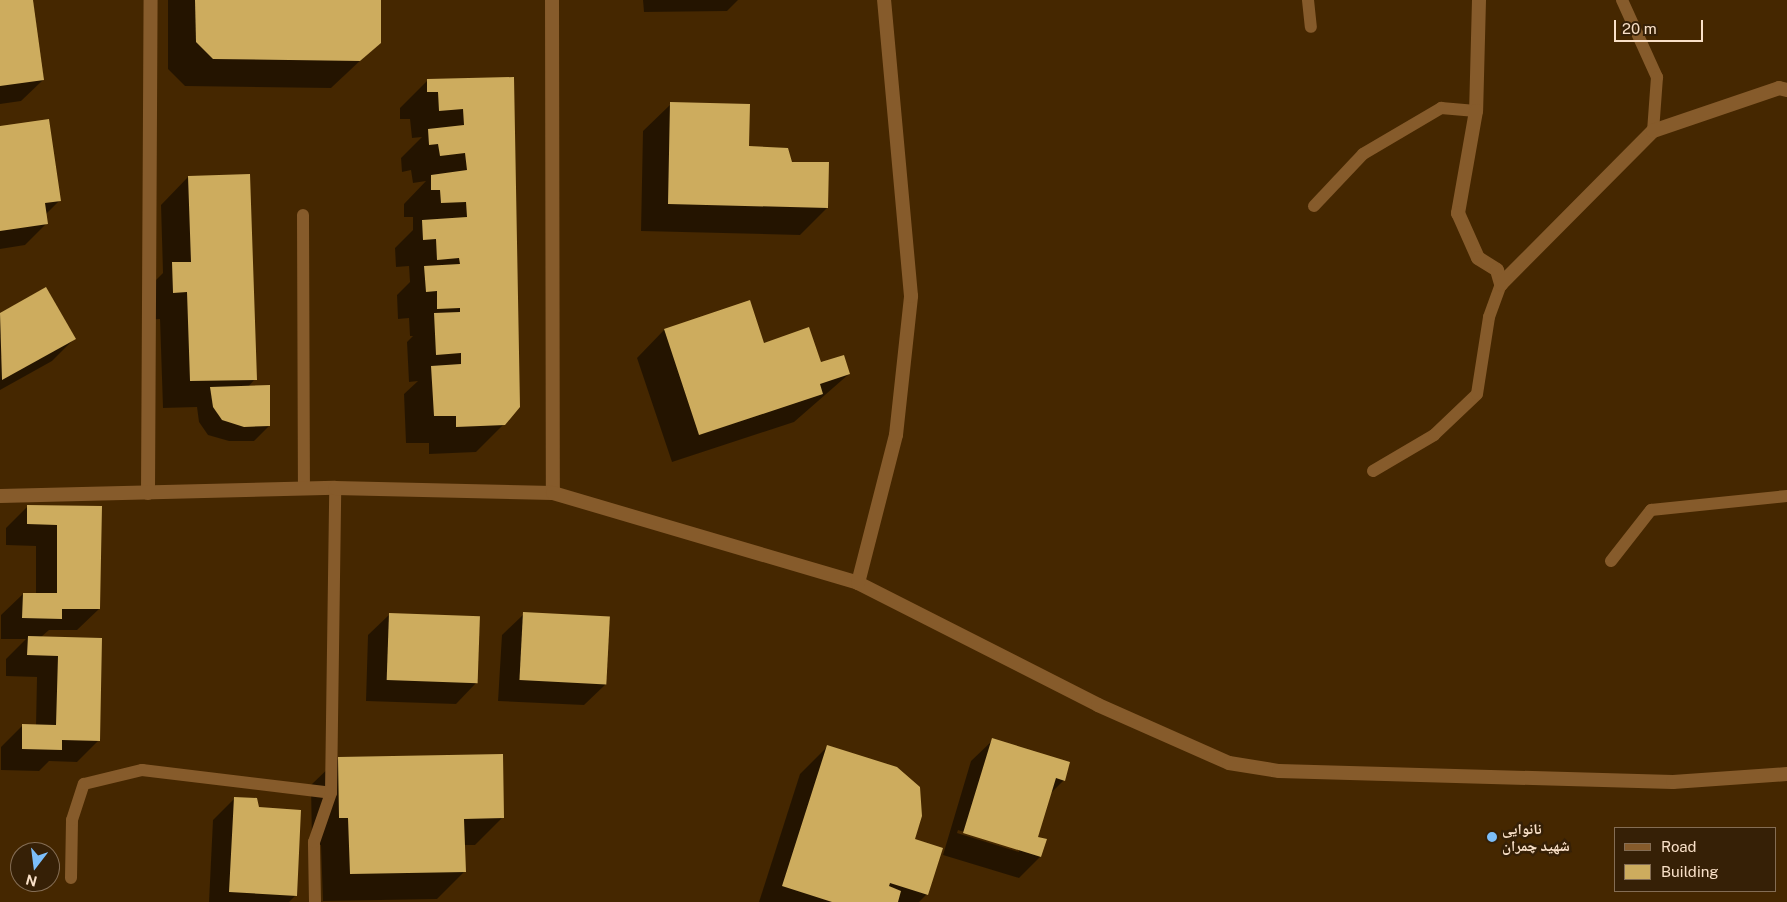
<!DOCTYPE html>
<html>
<head>
<meta charset="utf-8">
<style>
	body { margin:0 }
	#map { position:relative; width:1787px; height:902px; overflow:hidden; background:#452700; font-family:"Public Sans","Noto Naskh Arabic",sans-serif }
	div>[style] { position:absolute }
	.shadow>* { inset:0; background:#0007 }
	.building>* { inset:0; background:#cdac5e; transform-origin:0 0 }
	.service>* { height:12px; margin:-6px; padding:0 6px; transform-origin:6px; border-radius:6px; background:#865b2b }
	.minor>* { height:14px; margin:-7px; padding:0 7px; transform-origin:7px; border-radius:7px; background:#865b2b }
	.dots>* { width:14px; height:14px; translate:-50% -50%; box-sizing:border-box; border:2px solid #362006; border-radius:50% }
	span { translate:-50% -50%; white-space:nowrap; text-align:center; line-height:1.15; -webkit-text-stroke:5px #362006; paint-order:stroke }
	.poi-label { font-size:15px; color:#f9e0c8; font-weight:700 }
	.left { translate:0 -50%; text-align:left }
	.legend { position:absolute; left:1614px; top:827px; width:162px; height:65px; box-sizing:border-box; background:#362006; border:1px solid #846d54; margin:0; padding:6px 9px; list-style:none; font-size:15px; color:#f9e0c8 }
	.legend li { display:flex; align-items:center; gap:10px; height:25px }
	.legend b { width:25px; border:1px solid #846d54 }
	.north { position:absolute; left:10px; top:842px; width:50px; height:50px; box-sizing:border-box; background:#362006; border:1px solid #846d54; border-radius:50%; rotate:195deg; font-size:14px; font-weight:700; line-height:20px; text-align:center; color:#f9e0c8 }
	.north::after { content:''; display:block; margin:auto; width:18px; height:22px; background:#7cbef9; clip-path:polygon(50% 0,100% 100%,50% 72%,0 100%) }
	.scale { position:absolute; left:1614px; top:20px; width:89px; height:22px; box-sizing:border-box; border:2px solid #f9e0c8; border-top:0; padding-left:6px; font-size:15px; line-height:18px; white-space:nowrap; color:#f9e0c8; -webkit-text-stroke:4px #362006; paint-order:stroke }
</style>
</head>
<body>
<div id="map">
	<div class="shadow">
		<i style="clip-path:polygon(0 0,32px 0,43px 80px,21px 101px,0 104px)"></i>
		<i style="clip-path:polygon(168px 0,380px 0,380px 42px,331px 88px,185px 86px,168px 69px)"></i>
		<i style="clip-path:polygon(643px 0,738px 0,727px 11px,644px 12px)"></i>
		<i style="clip-path:polygon(512px 78px,504px 424px,476px 452px,429px 454px,429px 443px,406px 443px,404px 394px,418px 381px,409px 382px,407px 342px,413px 336px,410px 336px,409px 318px,398px 319px,397px 295px,410px 282px,409px 266px,396px 267px,395px 248px,413px 230px,413px 217px,404px 217px,404px 204px,426px 181px,413px 183px,411px 170px,402px 172px,401px 158px,422px 137px,412px 138px,410px 119px,400px 119px,400px 108px,428px 80px)"></i>
		<i style="clip-path:polygon(671px 104px,748px 148px,791px 163px,827px 208px,800px 235px,641px 231px,643px 131px)"></i>
		<i style="clip-path:polygon(0 127px,59px 201px,45px 215px,47px 223px,25px 245px,0 249px)"></i>
		<i style="clip-path:polygon(188px 177px,255px 379px,248px 387px,269px 426px,254px 441px,229px 441px,208px 435px,199px 422px,197px 407px,163px 408px,160px 319px,146px 320px,145px 291px,163px 273px,161px 205px)"></i>
		<i style="clip-path:polygon(46px 289px,74px 339px,52px 361px,0 390px,0 315px)"></i>
		<i style="clip-path:polygon(749px 302px,763px 344px,849px 374px,794px 422px,672px 462px,637px 358px,664px 330px)"></i>
		<i style="clip-path:polygon(28px 506px,101px 508px,99px 609px,77px 630px,49px 630px,41px 637px,101px 639px,99px 740px,77px 762px,49px 761px,39px 771px,1px 770px,1px 747px,23px 725px,36px 725px,37px 677px,6px 676px,6px 659px,26px 639px,1px 639px,1px 615px,23px 594px,36px 594px,36px 546px,6px 545px,6px 528px)"></i>
		<i style="clip-path:polygon(390px 614px,477px 682px,456px 704px,366px 701px,368px 635px)"></i>
		<i style="clip-path:polygon(524px 614px,606px 684px,584px 705px,498px 701px,502px 635px)"></i>
		<i style="clip-path:polygon(evenodd,993px 740px,1064px 780px,1049px 795px,1036px 838px,1040px 857px,1019px 878px,943px 855px,971px 761px,993px 740px,958px 830px,1019px 849px,1019px 852px,957px 833px,958px 830px)"></i>
		<i style="clip-path:polygon(827px 747px,913px 840px,927px 894px,919px 902px,759px 902px,800px 774px)"></i>
		<i style="clip-path:polygon(339px 758px,503px 817px,475px 845px,464px 845px,464px 872px,437px 899px,323px 901px,321px 845px,312px 845px,311px 785px)"></i>
		<i style="clip-path:polygon(235px 798px,258px 808px,296px 895px,289px 902px,209px 902px,213px 820px)"></i>
	</div>
	<div class="building">
		<i style="clip-path:polygon(0 0,33px 0,44px 80px,0 86px)"></i>
		<i style="clip-path:polygon(195px 0,381px 0,381px 43px,360px 61px,213px 59px,196px 42px)"></i>
		<i style="clip-path:polygon(514px 77px,520px 407px,505px 425px,456px 427px,456px 416px,434px 416px,431px 366px,461px 364px,461px 353px,436px 355px,434px 313px,460px 312px,460px 308px,437px 309px,437px 291px,426px 292px,424px 266px,460px 264px,459px 258px,437px 260px,436px 239px,423px 240px,422px 220px,467px 217px,466px 202px,441px 203px,440px 190px,431px 190px,431px 175px,467px 170px,465px 153px,440px 156px,438px 144px,429px 145px,428px 129px,464px 125px,463px 109px,439px 111px,438px 92px,427px 92px,427px 79px)"></i>
		<i style="clip-path:polygon(670px 102px,750px 104px,749px 146px,788px 148px,792px 162px,829px 162px,828px 208px,668px 204px)"></i>
		<i style="clip-path:polygon(49px 119px,61px 201px,45px 203px,48px 224px,0 231px,0 126px)"></i>
		<i style="clip-path:polygon(250px 174px,257px 380px,190px 381px,187px 292px,173px 293px,172px 262px,191px 262px,188px 176px)"></i>
		<i style="clip-path:polygon(46px 287px,76px 339px,2px 380px,0 313px)"></i>
		<i style="clip-path:polygon(750px 300px,764px 343px,809px 327px,821px 362px,844px 355px,850px 374px,820px 384px,823px 394px,699px 435px,664px 329px)"></i>
		<i style="clip-path:polygon(270px 385px,270px 426px,244px 427px,222px 420px,213px 407px,210px 387px)"></i>
		<i style="clip-path:polygon(27px 505px,102px 506px,100px 609px,62px 609px,62px 619px,22px 618px,23px 593px,57px 593px,57px 525px,27px 524px)"></i>
		<i style="left:523px;top:612px;width:87px;height:68px;rotate:3deg"></i>
		<i style="left:389px;top:613px;width:91px;height:67px;rotate:2deg"></i>
		<i style="clip-path:polygon(28px 636px,102px 638px,100px 741px,62px 740px,62px 750px,22px 749px,22px 724px,56px 725px,58px 656px,27px 655px)"></i>
		<i style="clip-path:polygon(992px 738px,1070px 762px,1065px 781px,1056px 778px,1038px 837px,1047px 839px,1041px 857px,963px 833px)"></i>
		<i style="clip-path:polygon(827px 745px,897px 767px,920px 787px,922px 816px,915px 839px,943px 848px,928px 895px,890px 883px,889px 886px,901px 891px,898px 902px,832px 902px,782px 886px)"></i>
		<i style="clip-path:polygon(503px 754px,504px 818px,464px 819px,466px 872px,350px 874px,348px 818px,339px 818px,338px 757px)"></i>
		<i style="clip-path:polygon(234px 797px,257px 798px,259px 807px,301px 810px,297px 896px,229px 892px)"></i>
	</div>
	<div class="service">
		<i style="left:1308px;top:0;width:27px;rotate:84deg"></i>
		<i style="left:1622px;top:0;width:85px;rotate:65.6deg"></i>
		<i style="left:1657px;top:77px;width:54px;rotate:94.2deg"></i>
		<i style="left:1314px;top:206px;width:71px;rotate:-46.7deg"></i>
		<i style="left:1363px;top:154px;width:91px;rotate:-30.5deg"></i>
		<i style="left:1441px;top:108px;width:35px;rotate:5deg"></i>
		<i style="left:303px;top:215px;width:274px;rotate:89.8deg"></i>
		<i style="left:1373px;top:471px;width:71px;rotate:-30.5deg"></i>
		<i style="left:1434px;top:435px;width:59px;rotate:-43.6deg"></i>
		<i style="left:1477px;top:394px;width:78px;rotate:-81.1deg"></i>
		<i style="left:1489px;top:317px;width:35px;rotate:-70deg"></i>
		<i style="left:1611px;top:561px;width:65px;rotate:-51.9deg"></i>
		<i style="left:1651px;top:510px;width:137px;rotate:-5.9deg"></i>
		<i style="left:71px;top:878px;width:58px;rotate:-89deg"></i>
		<i style="left:72px;top:820px;width:38px;rotate:-72deg"></i>
		<i style="left:84px;top:784px;width:60px;rotate:-13.6deg"></i>
		<i style="left:142px;top:770px;width:190px;rotate:6.9deg"></i>
		<i style="left:315px;top:902px;width:60px;rotate:-91deg"></i>
		<i style="left:314px;top:842px;width:52px;rotate:-70.9deg"></i>
		<i style="left:331px;top:793px;width:305px;rotate:-89.2deg"></i>
	</div>
	<div class="minor">
		<i style="left:552px;top:0;width:493px;rotate:89.9deg"></i>
		<i style="left:1479px;top:0;width:111px;rotate:91.5deg"></i>
		<i style="left:1476px;top:111px;width:104px;rotate:100deg"></i>
		<i style="left:1458px;top:213px;width:49px;rotate:66deg"></i>
		<i style="left:1478px;top:258px;width:22px;rotate:32deg"></i>
		<i style="left:1497px;top:270px;width:15px;rotate:74deg"></i>
		<i style="left:1501px;top:284px;width:216px;rotate:-45.2deg"></i>
		<i style="left:1653px;top:131px;width:133px;rotate:-18.8deg"></i>
		<i style="left:1779px;top:88px;width:8px;rotate:14deg"></i>
		<i style="left:148px;top:493px;width:493px;rotate:-89.7deg"></i>
		<i style="left:0;top:496px;width:335px;rotate:-1.4deg"></i>
		<i style="left:335px;top:488px;width:218px;rotate:1.3deg"></i>
		<i style="left:553px;top:493px;width:318px;rotate:16.4deg"></i>
		<i style="left:858px;top:583px;width:269px;rotate:26.9deg"></i>
		<i style="left:1098px;top:705px;width:143px;rotate:23.9deg"></i>
		<i style="left:1229px;top:763px;width:51px;rotate:9.1deg"></i>
		<i style="left:1279px;top:771px;width:394px;rotate:1.6deg"></i>
		<i style="left:1673px;top:782px;width:114px;rotate:-4deg"></i>
		<i style="left:858px;top:583px;width:153px;rotate:-75.6deg"></i>
		<i style="left:896px;top:435px;width:140px;rotate:-83.8deg"></i>
		<i style="left:911px;top:296px;width:297px;rotate:-95.2deg"></i>
	</div>
	<div class="dots">
		<i style="left:1492px;top:837px;background:#7cbef9"></i>
	</div>
	<div class="poi-label">
		<span class="left" style="left:1502px;top:837px">نانوایی<br>شهید چمران</span>
	</div>
	<ul class="legend">
	<li><b style="height:6px;background:#865b2b"></b>Road</li>
	<li><b style="height:14px;background:#cdac5e"></b>Building</li>
	</ul>
	<div class="north">N</div>
	<div class="scale">20 m</div>
</div>
</body>
</html>
